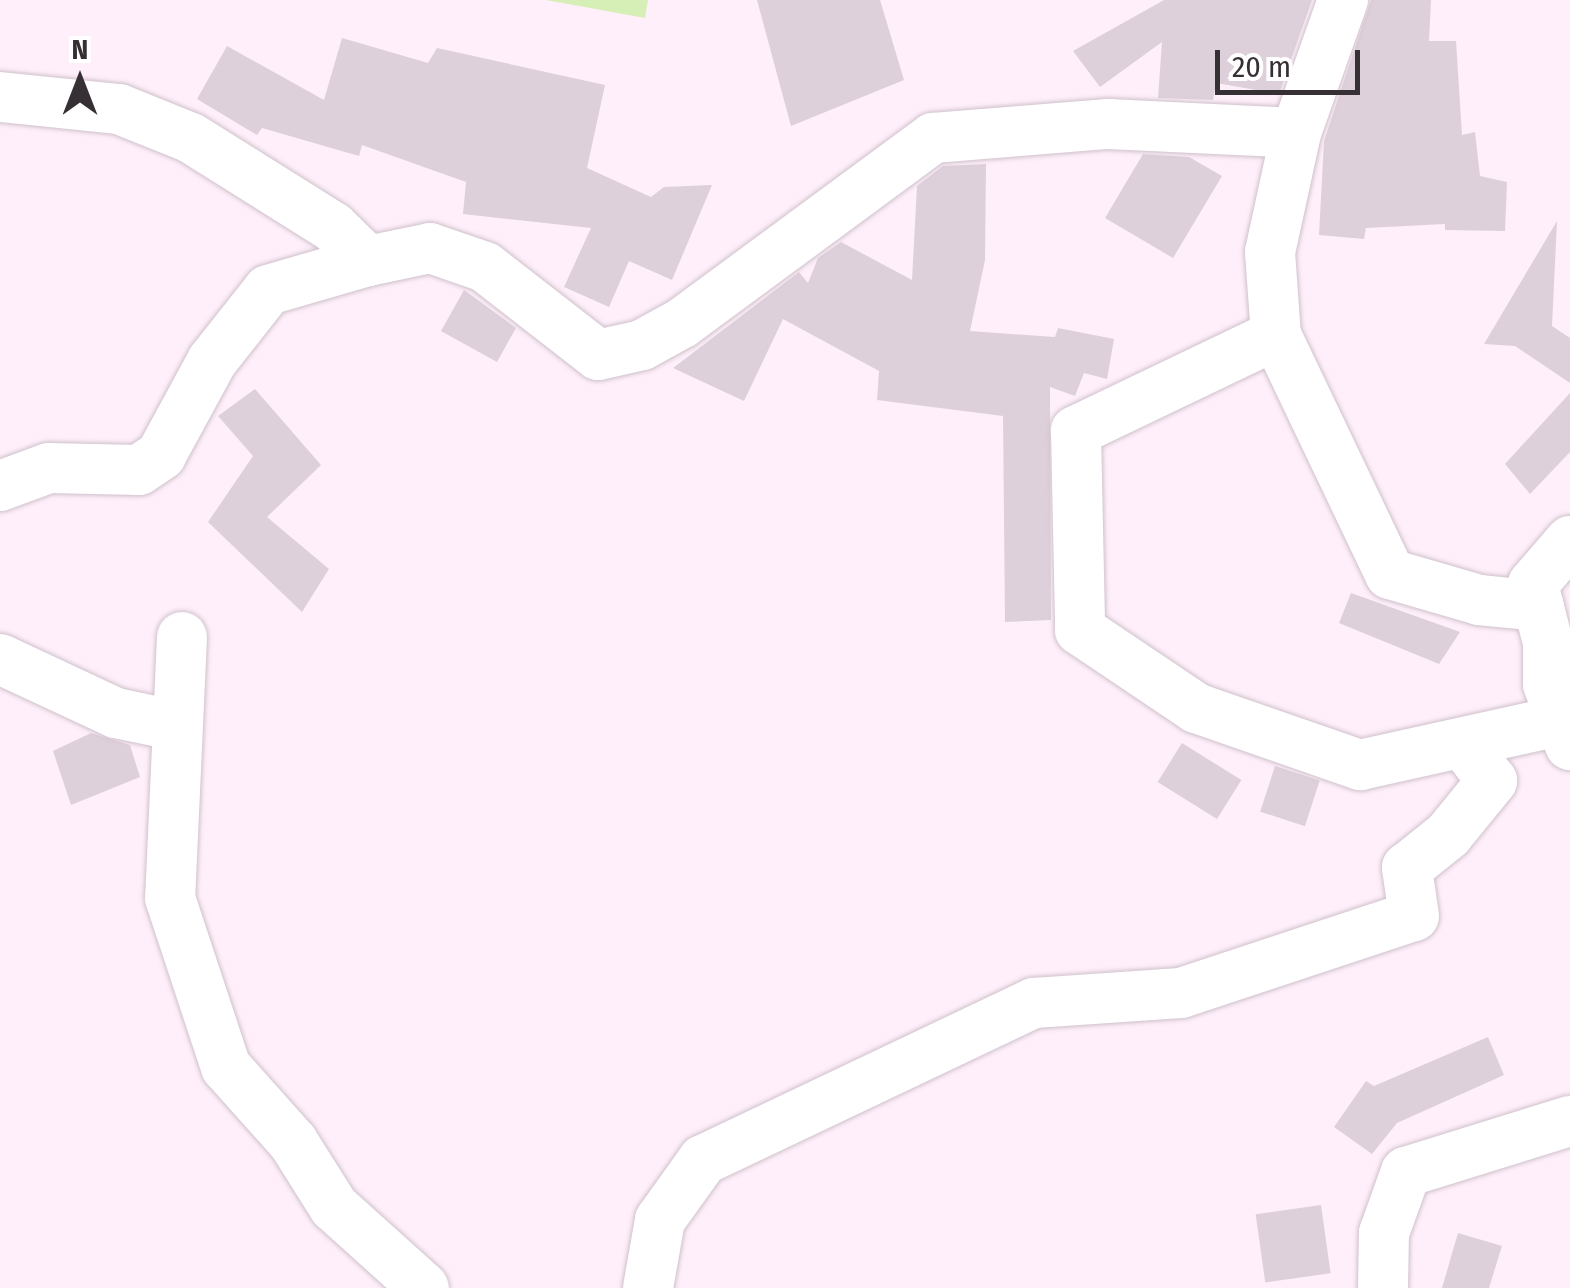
<!DOCTYPE html>
<html>
<head>
<meta charset="utf-8">
<style>
	body { margin:0 }
	#map { position:relative; width:1570px; height:1288px; overflow:hidden; background:#feeffa; font-family:"Fira Sans Condensed",sans-serif }
	div>[style] { position:absolute }
	.green>* { inset:0; background:#d6efb7 }
	.building>* { inset:0; background:#ded0da; transform-origin:0 0 }
	.roads { filter:drop-shadow(0 0 2px #cfc1cb) drop-shadow(0 0 2px #cfc1cb) }
	.minor>* { height:50px; margin:-25px; padding:0 25px; transform-origin:25px; border-radius:25px; background:#fff }
	span { translate:-50% -50%; white-space:nowrap; text-align:center; line-height:1.15; -webkit-text-stroke:8px #fff; paint-order:stroke }
	.north { position:absolute; left:30px; top:30px; width:100px; height:100px; -webkit-text-stroke:8px #fff; paint-order:stroke; rotate:0deg; font-size:28px; font-weight:700; line-height:40px; text-align:center; color:#363034 }
	.north::after { content:''; display:block; margin:auto; width:35px; height:45px; background:#363034; clip-path:polygon(50% 0,100% 100%,50% 72%,0 100%) }
	.scale { position:absolute; left:1215px; top:50px; width:145px; height:45px; box-sizing:border-box; border:5px solid #363034; border-top:0; padding-left:12px; font-size:30px; line-height:35px; white-space:nowrap; color:#363034; -webkit-text-stroke:8px #fff; paint-order:stroke }
</style>
</head>
<body>
<div id="map">
	<div class="green">
		<i style="clip-path:polygon(546px 0,648px 0,645px 18px)"></i>
	</div>
	<div class="building">
		<i style="clip-path:polygon(757px 0,880px 0,904px 80px,791px 126px)"></i>
		<i style="clip-path:polygon(1164px 0,1312px 0,1279px 94px,1216px 83px,1213px 100px,1158px 98px,1162px 42px,1100px 87px,1073px 51px)"></i>
		<i style="clip-path:polygon(1371px 0,1431px 0,1429px 41px,1456px 41px,1462px 135px,1475px 132px,1480px 176px,1507px 182px,1505px 231px,1445px 230px,1445px 224px,1366px 228px,1364px 239px,1319px 235px,1324px 141px)"></i>
		<i style="clip-path:polygon(342px 38px,428px 63px,437px 48px,605px 85px,587px 168px,651px 197px,664px 187px,712px 185px,672px 280px,629px 261px,609px 307px,564px 287px,591px 228px,463px 214px,466px 182px,362px 145px,359px 156px,262px 128px,257px 135px,197px 99px,227px 46px,324px 100px)"></i>
		<i style="clip-path:polygon(1143px 154px,1189px 157px,1222px 176px,1173px 258px,1105px 218px)"></i>
		<i style="clip-path:polygon(986px 164px,985px 260px,970px 331px,1055px 337px,1058px 328px,1114px 339px,1107px 379px,1084px 373px,1075px 396px,1050px 387px,1051px 620px,1005px 622px,1003px 416px,877px 400px,879px 371px,783px 319px,744px 401px,673px 368px,799px 272px,808px 283px,818px 258px,841px 242px,912px 280px,917px 186px,943px 166px)"></i>
		<i style="clip-path:polygon(1557px 221px,1552px 326px,1570px 338px,1570px 383px,1515px 346px,1484px 344px)"></i>
		<i style="clip-path:polygon(464px 290px,516px 328px,497px 362px,441px 331px)"></i>
		<i style="clip-path:polygon(255px 389px,321px 465px,267px 517px,329px 569px,302px 612px,208px 522px,253px 456px,218px 416px)"></i>
		<i style="clip-path:polygon(1570px 393px,1570px 452px,1530px 494px,1505px 464px)"></i>
		<i style="clip-path:polygon(1351px 593px,1460px 632px,1439px 664px,1339px 623px)"></i>
		<i style="clip-path:polygon(91px 733px,130px 745px,140px 777px,71px 805px,53px 751px)"></i>
		<i style="left:1182px;top:743px;width:70px;height:46px;rotate:32deg"></i>
		<i style="left:1275px;top:766px;width:47px;height:48px;rotate:18deg"></i>
		<i style="clip-path:polygon(1488px 1037px,1504px 1075px,1397px 1123px,1372px 1154px,1334px 1127px,1366px 1081px,1374px 1086px)"></i>
		<i style="left:1321px;top:1205px;width:69px;height:66px;rotate:82deg"></i>
		<i style="clip-path:polygon(1458px 1233px,1502px 1246px,1489px 1288px,1442px 1288px)"></i>
	</div>
	<div class="roads">
		<div class="minor">
			<i style="left:1343px;top:0;width:141px;rotate:109.5deg"></i>
			<i style="left:1296px;top:133px;width:122px;rotate:102.3deg"></i>
			<i style="left:1270px;top:252px;width:83px;rotate:85.9deg"></i>
			<i style="left:1276px;top:335px;width:265px;rotate:64.5deg"></i>
			<i style="left:1390px;top:574px;width:93px;rotate:16.3deg"></i>
			<i style="left:1479px;top:600px;width:60px;rotate:5.7deg"></i>
			<i style="left:0;top:97px;width:120px;rotate:5.8deg"></i>
			<i style="left:119px;top:109px;width:78px;rotate:21.9deg"></i>
			<i style="left:191px;top:138px;width:168px;rotate:32.1deg"></i>
			<i style="left:333px;top:227px;width:49px;rotate:44.2deg"></i>
			<i style="left:1276px;top:335px;width:222px;rotate:154.4deg"></i>
			<i style="left:1076px;top:431px;width:199px;rotate:88.8deg"></i>
			<i style="left:1080px;top:630px;width:140px;rotate:33.9deg"></i>
			<i style="left:1196px;top:708px;width:174px;rotate:19.2deg"></i>
			<i style="left:1360px;top:765px;width:203px;rotate:-12.5deg"></i>
			<i style="left:0;top:486px;width:52px;rotate:-20.2deg"></i>
			<i style="left:49px;top:468px;width:90px;rotate:1.3deg"></i>
			<i style="left:139px;top:470px;width:27px;rotate:-34deg"></i>
			<i style="left:161px;top:455px;width:107px;rotate:-61.5deg"></i>
			<i style="left:212px;top:361px;width:90px;rotate:-51.7deg"></i>
			<i style="left:268px;top:290px;width:104px;rotate:-16.2deg"></i>
			<i style="left:368px;top:261px;width:63px;rotate:-11.8deg"></i>
			<i style="left:430px;top:248px;width:58px;rotate:19.1deg"></i>
			<i style="left:485px;top:267px;width:143px;rotate:37.9deg"></i>
			<i style="left:598px;top:355px;width:45px;rotate:-12.8deg"></i>
			<i style="left:642px;top:345px;width:46px;rotate:-28.8deg"></i>
			<i style="left:682px;top:323px;width:312px;rotate:-36.4deg"></i>
			<i style="left:933px;top:138px;width:176px;rotate:-4.6deg"></i>
			<i style="left:1108px;top:124px;width:188px;rotate:2.7deg"></i>
			<i style="left:1570px;top:541px;width:57px;rotate:130.7deg"></i>
			<i style="left:1533px;top:584px;width:61px;rotate:75.7deg"></i>
			<i style="left:1548px;top:643px;width:41px;rotate:90deg"></i>
			<i style="left:1548px;top:684px;width:65px;rotate:70.2deg"></i>
			<i style="left:182px;top:637px;width:261px;rotate:92.6deg"></i>
			<i style="left:170px;top:898px;width:178px;rotate:71.7deg"></i>
			<i style="left:226px;top:1067px;width:101px;rotate:48.2deg"></i>
			<i style="left:293px;top:1142px;width:77px;rotate:57.8deg"></i>
			<i style="left:334px;top:1207px;width:121px;rotate:42deg"></i>
			<i style="left:0;top:659px;width:128px;rotate:25deg"></i>
			<i style="left:116px;top:713px;width:63px;rotate:11.8deg"></i>
			<i style="left:648px;top:1288px;width:69px;rotate:-80deg"></i>
			<i style="left:660px;top:1220px;width:74px;rotate:-54.4deg"></i>
			<i style="left:703px;top:1160px;width:366px;rotate:-25.4deg"></i>
			<i style="left:1034px;top:1003px;width:147px;rotate:-3.9deg"></i>
			<i style="left:1181px;top:993px;width:245px;rotate:-18.3deg"></i>
			<i style="left:1414px;top:916px;width:49px;rotate:-98.3deg"></i>
			<i style="left:1407px;top:868px;width:53px;rotate:-38.8deg"></i>
			<i style="left:1448px;top:835px;width:70px;rotate:-50.8deg"></i>
			<i style="left:1492px;top:781px;width:48px;rotate:-127.3deg"></i>
			<i style="left:1383px;top:1288px;width:55px;rotate:-89deg"></i>
			<i style="left:1384px;top:1233px;width:65px;rotate:-70.2deg"></i>
			<i style="left:1406px;top:1172px;width:172px;rotate:-17.3deg"></i>
		</div>
	</div>
	<div class="north">N</div>
	<div class="scale">20 m</div>
</div>
</body>
</html>
